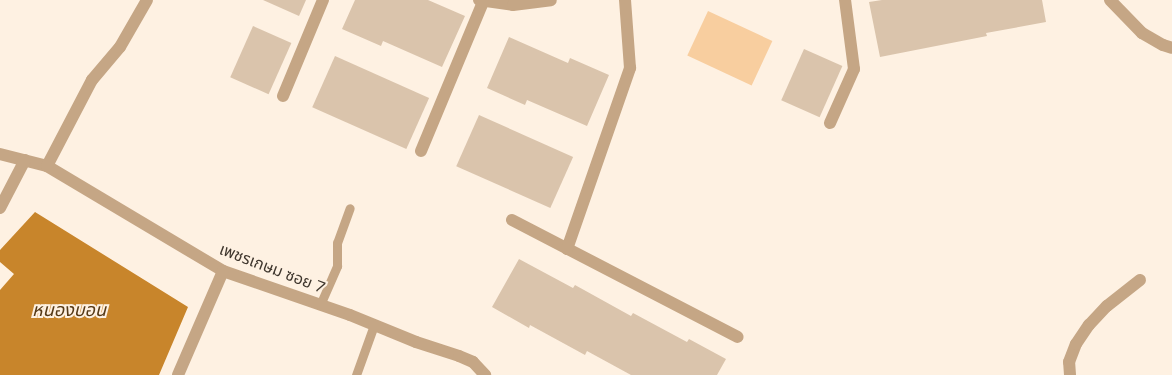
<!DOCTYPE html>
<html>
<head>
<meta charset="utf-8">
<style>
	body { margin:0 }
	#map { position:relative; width:1172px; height:375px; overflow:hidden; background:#fef1e2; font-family:"Space Grotesk","Noto Sans Thai",sans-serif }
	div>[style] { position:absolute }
	.green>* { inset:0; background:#f8ce9f; transform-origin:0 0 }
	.water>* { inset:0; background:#c8852b }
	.building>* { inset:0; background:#dac4ac; transform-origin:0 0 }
	.service>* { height:9px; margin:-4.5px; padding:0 4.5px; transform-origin:4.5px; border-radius:4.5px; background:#c5a685 }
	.minor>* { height:12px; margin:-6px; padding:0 6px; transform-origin:6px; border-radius:6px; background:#c5a685 }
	span { translate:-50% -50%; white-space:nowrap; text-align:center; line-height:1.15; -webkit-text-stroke:4px #fef1e2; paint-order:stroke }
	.street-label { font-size:16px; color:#3f362d }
	.water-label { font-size:18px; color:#573a17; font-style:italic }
</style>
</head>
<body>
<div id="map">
	<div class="green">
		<i style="left:708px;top:11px;width:71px;height:49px;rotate:25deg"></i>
	</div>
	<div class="water">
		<i style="clip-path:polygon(35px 212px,188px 307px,159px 375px,0 375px,0 290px,14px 274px,0 262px,0 250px)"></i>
	</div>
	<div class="building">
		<i style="clip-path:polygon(263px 0,306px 0,299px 16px)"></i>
		<i style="clip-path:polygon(355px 0,428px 0,465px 16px,442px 67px,383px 41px,381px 46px,342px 29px)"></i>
		<i style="clip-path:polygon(882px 0,1042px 0,1046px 22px,986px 33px,987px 36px,880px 57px,869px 2px)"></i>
		<i style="left:253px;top:26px;width:42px;height:56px;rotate:24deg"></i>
		<i style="clip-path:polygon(509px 37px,568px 63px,570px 58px,609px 75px,587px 126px,527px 100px,525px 105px,487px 88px)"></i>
		<i style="left:804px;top:49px;width:42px;height:56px;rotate:24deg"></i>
		<i style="left:335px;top:56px;width:103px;height:56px;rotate:24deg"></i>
		<i style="left:479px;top:115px;width:103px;height:56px;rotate:24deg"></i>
		<i style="clip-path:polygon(519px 259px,573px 288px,575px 285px,631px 316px,633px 313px,687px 342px,689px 339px,726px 359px,717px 375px,631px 375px,587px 351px,585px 355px,530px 325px,529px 328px,492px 307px)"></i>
	</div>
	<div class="service">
		<i style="left:320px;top:305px;width:43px;rotate:-66.4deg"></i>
		<i style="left:337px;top:266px;width:23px;rotate:-90deg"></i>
		<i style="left:337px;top:243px;width:37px;rotate:-70deg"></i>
		<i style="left:356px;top:375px;width:53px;rotate:-70.2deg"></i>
	</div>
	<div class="minor">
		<i style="left:479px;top:0;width:34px;rotate:8deg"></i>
		<i style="left:513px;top:5px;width:38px;rotate:-7deg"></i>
		<i style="left:1110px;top:0;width:46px;rotate:45.9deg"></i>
		<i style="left:1142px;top:33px;width:24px;rotate:30deg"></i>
		<i style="left:1163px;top:45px;width:9px;rotate:18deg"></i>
		<i style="left:283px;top:96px;width:104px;rotate:-67.4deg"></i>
		<i style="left:830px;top:123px;width:59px;rotate:-66deg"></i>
		<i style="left:854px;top:69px;width:70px;rotate:-97.4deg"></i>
		<i style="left:421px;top:151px;width:161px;rotate:-67.4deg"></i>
		<i style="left:0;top:154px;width:49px;rotate:14.3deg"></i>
		<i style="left:47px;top:166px;width:205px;rotate:30.8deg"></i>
		<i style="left:223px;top:271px;width:134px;rotate:19.1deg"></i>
		<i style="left:350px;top:315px;width:71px;rotate:22.2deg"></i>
		<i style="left:416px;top:342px;width:45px;rotate:18deg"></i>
		<i style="left:459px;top:356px;width:15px;rotate:23deg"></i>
		<i style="left:473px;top:362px;width:18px;rotate:47deg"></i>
		<i style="left:47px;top:166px;width:97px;rotate:-62.4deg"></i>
		<i style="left:92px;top:80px;width:43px;rotate:-49.7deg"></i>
		<i style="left:120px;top:47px;width:54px;rotate:-60.1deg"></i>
		<i style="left:0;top:208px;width:54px;rotate:-62.5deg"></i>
		<i style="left:512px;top:220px;width:254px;rotate:27.4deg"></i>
		<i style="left:567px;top:249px;width:192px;rotate:-70.8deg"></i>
		<i style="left:630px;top:68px;width:68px;rotate:-94.2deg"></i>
		<i style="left:178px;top:375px;width:113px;rotate:-66.6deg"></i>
		<i style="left:1070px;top:375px;width:13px;rotate:-94deg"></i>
		<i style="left:1069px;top:362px;width:19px;rotate:-69deg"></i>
		<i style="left:1076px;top:344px;width:23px;rotate:-56deg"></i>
		<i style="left:1089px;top:325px;width:26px;rotate:-47deg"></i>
		<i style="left:1107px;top:306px;width:42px;rotate:-38.2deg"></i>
	</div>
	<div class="street-label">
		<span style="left:272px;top:269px;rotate:21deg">เพชรเกษม ซอย 7</span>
	</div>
	<div class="water-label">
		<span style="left:69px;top:310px">หนองบอน</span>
	</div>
</div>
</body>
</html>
